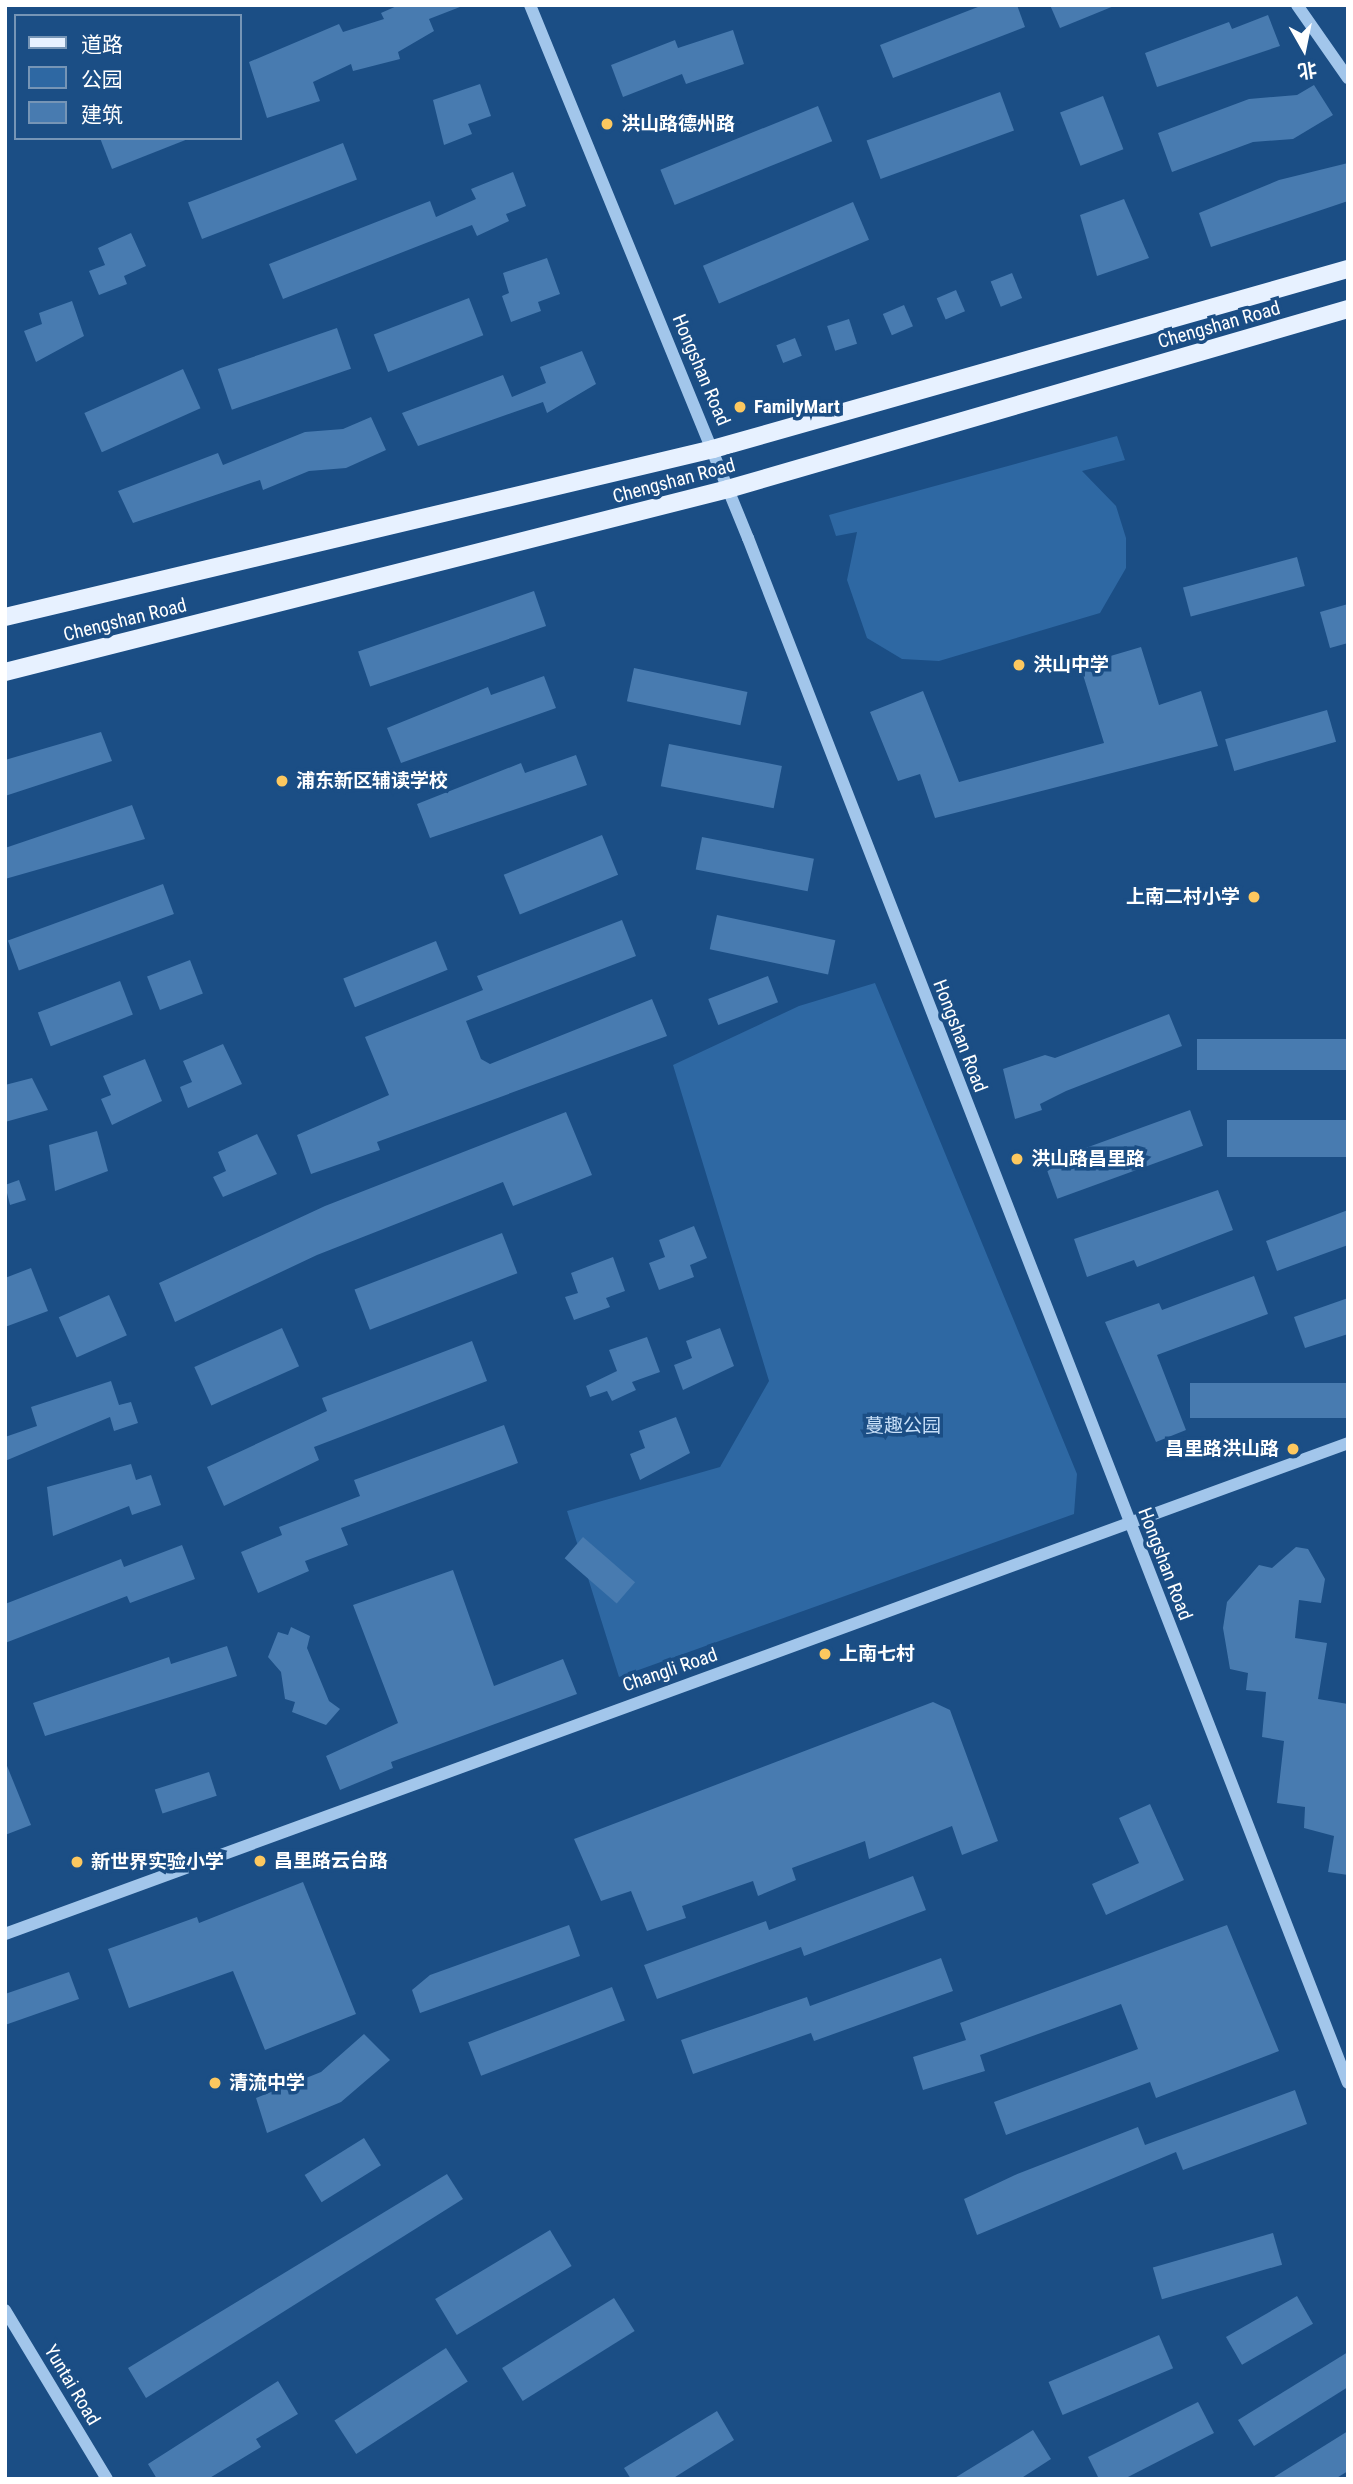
<!DOCTYPE html>
<html>
<head>
<meta charset="utf-8">
<style>
	body { margin:0 }
	#map { position:relative; width:1353px; height:2484px; overflow:hidden; background:#1b4e85; font-family:"Roboto Condensed","Noto Sans SC",sans-serif }
	div>[style] { position:absolute }
	.green>* { inset:0; background:#2e68a3 }
	.building>* { inset:0; background:#487bb0; transform-origin:0 0 }
	.minor>* { height:12px; margin:-6px; padding:0 6px; transform-origin:6px; border-radius:6px; background:#a2c6eb }
	.major>* { height:18px; margin:-9px; padding:0 9px; transform-origin:9px; border-radius:9px; background:#e7f1ff }
	.dots>* { width:19px; height:19px; translate:-50% -50%; box-sizing:border-box; border:4px solid #1b4e85; border-radius:50% }
	span { translate:-50% -50%; white-space:nowrap; text-align:center; line-height:1.15; -webkit-text-stroke:7px #1b4e85; paint-order:stroke }
	.poi-label { font-size:19px; color:#fff; font-weight:700 }
	.left { translate:0 -50%; text-align:left }
	.right { translate:-100% -50%; text-align:right }
	.street-label { font-size:19px; color:#fff }
	.park-label { font-size:19px; color:#c7dff8 }
	.frame { position:absolute; inset:0; border:7px solid #fff; pointer-events:none }
	.legend { position:absolute; left:14px; top:14px; width:228px; height:126px; box-sizing:border-box; background:#1b4e85; border:2px solid #7695b6; margin:0; padding:9px 12px; list-style:none; font-size:21px; color:#fff }
	.legend li { display:flex; align-items:center; gap:14px; height:35px }
	.legend b { width:35px; border:2px solid #7695b6 }
	.north { position:absolute; left:1269px; top:14px; width:70px; height:70px; -webkit-text-stroke:5px #1b4e85; paint-order:stroke; rotate:171deg; font-size:19px; font-weight:700; line-height:28px; text-align:center; color:#fff }
	.north::after { content:''; display:block; margin:auto; width:24px; height:32px; background:#fff; clip-path:polygon(50% 0,100% 100%,50% 72%,0 100%) }
</style>
</head>
<body>
<div id="map">
	<div class="green">
		<i style="clip-path:polygon(1117px 436px,1125px 460px,1082px 471px,1116px 506px,1126px 538px,1126px 568px,1100px 613px,939px 661px,902px 659px,867px 638px,847px 580px,857px 532px,836px 536px,829px 515px)"></i>
		<i style="clip-path:polygon(875px 983px,1077px 1474px,1074px 1514px,619px 1677px,567px 1511px,720px 1467px,769px 1381px,673px 1065px,799px 1006px)"></i>
	</div>
	<div class="building">
		<i style="clip-path:polygon(399px 5px,460px 7px,429px 19px,434px 31px,398px 52px,400px 59px,353px 71px,351px 64px,313px 82px,320px 101px,267px 118px,249px 62px,339px 24px,343px 32px,384px 19px,381px 13px)"></i>
		<i style="clip-path:polygon(983px 5px,1017px 5px,1025px 27px,893px 78px,880px 45px)"></i>
		<i style="clip-path:polygon(1050px 5px,1114px 5px,1114px 6px,1060px 28px)"></i>
		<i style="clip-path:polygon(1268px 15px,1280px 46px,1157px 87px,1145px 53px,1229px 22px,1232px 29px)"></i>
		<i style="clip-path:polygon(733px 30px,744px 64px,686px 84px,682px 74px,623px 97px,611px 65px,675px 40px,678px 48px)"></i>
		<i style="clip-path:polygon(480px 84px,491px 116px,468px 124px,472px 134px,444px 145px,433px 100px)"></i>
		<i style="clip-path:polygon(1314px 85px,1333px 115px,1293px 139px,1253px 142px,1172px 172px,1158px 133px,1249px 99px,1297px 95px)"></i>
		<i style="left:1000px;top:92px;width:41px;height:142px;rotate:70deg"></i>
		<i style="left:1103px;top:96px;width:57px;height:46px;rotate:69deg"></i>
		<i style="left:818px;top:106px;width:38px;height:170px;rotate:68deg"></i>
		<i style="clip-path:polygon(100px 138px,188px 138px,188px 139px,112px 169px)"></i>
		<i style="left:343px;top:143px;width:39px;height:166px;rotate:69deg"></i>
		<i style="clip-path:polygon(1348px 163px,1348px 201px,1211px 247px,1199px 213px,1279px 180px)"></i>
		<i style="clip-path:polygon(513px 172px,526px 206px,506px 214px,509px 221px,477px 236px,472px 225px,283px 299px,269px 264px,430px 201px,436px 217px,476px 199px,471px 189px)"></i>
		<i style="clip-path:polygon(1124px 199px,1149px 258px,1097px 276px,1080px 215px)"></i>
		<i style="left:853px;top:202px;width:41px;height:163px;rotate:67deg"></i>
		<i style="clip-path:polygon(131px 233px,146px 266px,124px 276px,127px 284px,99px 295px,89px 271px,105px 265px,98px 248px)"></i>
		<i style="clip-path:polygon(547px 258px,560px 294px,538px 302px,541px 311px,511px 322px,502px 296px,509px 293px,503px 273px)"></i>
		<i style="left:1012px;top:273px;width:27px;height:23px;rotate:68deg"></i>
		<i style="left:956px;top:290px;width:23px;height:21px;rotate:67deg"></i>
		<i style="left:469px;top:298px;width:40px;height:102px;rotate:69deg"></i>
		<i style="clip-path:polygon(72px 301px,84px 336px,36px 362px,24px 331px,42px 324px,39px 313px)"></i>
		<i style="left:904px;top:305px;width:23px;height:23px;rotate:67deg"></i>
		<i style="left:849px;top:319px;width:26px;height:23px;rotate:72deg"></i>
		<i style="left:337px;top:328px;width:43px;height:126px;rotate:71deg"></i>
		<i style="left:795px;top:338px;width:19px;height:20px;rotate:69deg"></i>
		<i style="clip-path:polygon(582px 351px,596px 384px,547px 413px,543px 402px,418px 446px,402px 413px,503px 375px,512px 397px,546px 383px,540px 367px)"></i>
		<i style="left:183px;top:369px;width:43px;height:108px;rotate:66deg"></i>
		<i style="clip-path:polygon(371px 417px,386px 450px,346px 468px,309px 471px,263px 490px,260px 480px,133px 523px,118px 491px,218px 453px,223px 465px,305px 432px,343px 429px)"></i>
		<i style="left:1297px;top:557px;width:30px;height:118px;rotate:75deg"></i>
		<i style="left:534px;top:591px;width:37px;height:186px;rotate:71deg"></i>
		<i style="clip-path:polygon(1348px 604px,1348px 643px,1330px 648px,1320px 612px)"></i>
		<i style="clip-path:polygon(1141px 647px,1159px 705px,1201px 691px,1218px 746px,935px 818px,920px 774px,898px 781px,870px 712px,923px 691px,959px 782px,1104px 743px,1080px 665px)"></i>
		<i style="left:634px;top:668px;width:116px;height:34px;rotate:12deg"></i>
		<i style="clip-path:polygon(544px 676px,556px 708px,401px 763px,387px 728px,488px 687px,491px 695px)"></i>
		<i style="left:1327px;top:710px;width:33px;height:106px;rotate:74deg"></i>
		<i style="clip-path:polygon(101px 732px,112px 761px,5px 796px,5px 760px)"></i>
		<i style="left:669px;top:744px;width:115px;height:43px;rotate:11deg"></i>
		<i style="clip-path:polygon(576px 755px,587px 785px,430px 838px,417px 804px,521px 763px,525px 773px)"></i>
		<i style="clip-path:polygon(132px 805px,145px 839px,5px 879px,5px 848px)"></i>
		<i style="left:602px;top:835px;width:43px;height:106px;rotate:68deg"></i>
		<i style="left:702px;top:837px;width:114px;height:33px;rotate:11deg"></i>
		<i style="left:163px;top:884px;width:32px;height:165px;rotate:70deg"></i>
		<i style="left:717px;top:915px;width:121px;height:35px;rotate:12deg"></i>
		<i style="clip-path:polygon(622px 920px,636px 956px,466px 1021px,481px 1059px,490px 1064px,652px 999px,667px 1036px,377px 1142px,380px 1150px,311px 1174px,297px 1135px,389px 1095px,365px 1037px,483px 990px,477px 976px)"></i>
		<i style="left:436px;top:941px;width:31px;height:100px;rotate:68deg"></i>
		<i style="left:190px;top:960px;width:36px;height:46px;rotate:69deg"></i>
		<i style="left:768px;top:976px;width:28px;height:64px;rotate:69deg"></i>
		<i style="left:120px;top:981px;width:36px;height:88px;rotate:69deg"></i>
		<i style="clip-path:polygon(1169px 1014px,1182px 1046px,1066px 1091px,1040px 1104px,1042px 1110px,1015px 1119px,1003px 1069px,1045px 1055px,1055px 1058px)"></i>
		<i style="left:1348px;top:1039px;width:31px;height:151px;rotate:90deg"></i>
		<i style="clip-path:polygon(223px 1044px,242px 1084px,188px 1108px,180px 1087px,192px 1082px,183px 1061px)"></i>
		<i style="clip-path:polygon(145px 1059px,162px 1101px,112px 1125px,101px 1099px,111px 1095px,103px 1076px)"></i>
		<i style="clip-path:polygon(32px 1078px,48px 1110px,5px 1122px,5px 1085px)"></i>
		<i style="left:1190px;top:1110px;width:38px;height:155px;rotate:70deg"></i>
		<i style="clip-path:polygon(566px 1112px,592px 1175px,513px 1206px,503px 1182px,317px 1255px,175px 1322px,159px 1283px,325px 1206px)"></i>
		<i style="left:1348px;top:1120px;width:37px;height:121px;rotate:90deg"></i>
		<i style="clip-path:polygon(97px 1131px,108px 1171px,55px 1191px,49px 1145px)"></i>
		<i style="clip-path:polygon(257px 1134px,277px 1174px,223px 1197px,213px 1177px,226px 1171px,218px 1152px)"></i>
		<i style="clip-path:polygon(19px 1180px,26px 1200px,10px 1205px,5px 1185px)"></i>
		<i style="clip-path:polygon(1218px 1190px,1233px 1230px,1137px 1267px,1134px 1260px,1087px 1277px,1074px 1239px)"></i>
		<i style="clip-path:polygon(1348px 1210px,1348px 1245px,1277px 1271px,1266px 1241px)"></i>
		<i style="clip-path:polygon(694px 1226px,707px 1258px,690px 1265px,694px 1277px,659px 1290px,649px 1263px,665px 1257px,659px 1240px)"></i>
		<i style="left:502px;top:1233px;width:43px;height:158px;rotate:69deg"></i>
		<i style="clip-path:polygon(613px 1257px,625px 1291px,606px 1298px,610px 1307px,574px 1320px,565px 1297px,578px 1293px,571px 1273px)"></i>
		<i style="clip-path:polygon(31px 1268px,48px 1311px,5px 1327px,5px 1278px)"></i>
		<i style="clip-path:polygon(1254px 1276px,1268px 1314px,1157px 1355px,1186px 1430px,1156px 1442px,1105px 1322px,1159px 1303px,1162px 1310px)"></i>
		<i style="left:109px;top:1295px;width:44px;height:55px;rotate:66deg"></i>
		<i style="clip-path:polygon(1348px 1298px,1348px 1334px,1305px 1348px,1294px 1317px)"></i>
		<i style="left:282px;top:1328px;width:42px;height:96px;rotate:66deg"></i>
		<i style="clip-path:polygon(720px 1328px,734px 1366px,683px 1390px,674px 1365px,692px 1358px,686px 1341px)"></i>
		<i style="clip-path:polygon(647px 1337px,660px 1372px,632px 1382px,636px 1390px,612px 1401px,607px 1391px,590px 1397px,586px 1386px,617px 1371px,609px 1350px)"></i>
		<i style="clip-path:polygon(472px 1341px,487px 1381px,314px 1447px,319px 1460px,224px 1506px,207px 1467px,327px 1411px,322px 1398px)"></i>
		<i style="clip-path:polygon(111px 1381px,119px 1405px,131px 1402px,138px 1423px,114px 1431px,110px 1417px,5px 1461px,5px 1437px,37px 1426px,31px 1407px)"></i>
		<i style="left:1348px;top:1383px;width:35px;height:158px;rotate:90deg"></i>
		<i style="clip-path:polygon(676px 1417px,690px 1453px,640px 1480px,630px 1454px,645px 1448px,639px 1431px)"></i>
		<i style="clip-path:polygon(504px 1425px,518px 1463px,341px 1528px,348px 1545px,305px 1561px,309px 1571px,258px 1593px,241px 1552px,282px 1535px,279px 1527px,360px 1496px,354px 1480px)"></i>
		<i style="clip-path:polygon(131px 1464px,136px 1480px,151px 1475px,161px 1505px,132px 1515px,129px 1506px,53px 1536px,47px 1487px)"></i>
		<i style="left:583px;top:1537px;width:69px;height:28px;rotate:41deg"></i>
		<i style="clip-path:polygon(182px 1545px,195px 1579px,130px 1603px,127px 1596px,5px 1643px,5px 1604px,121px 1559px,124px 1567px)"></i>
		<i style="clip-path:polygon(1296px 1547px,1308px 1549px,1325px 1579px,1321px 1603px,1299px 1600px,1295px 1638px,1327px 1643px,1318px 1699px,1348px 1704px,1348px 1875px,1328px 1872px,1334px 1836px,1304px 1828px,1305px 1807px,1277px 1803px,1284px 1741px,1262px 1737px,1266px 1692px,1246px 1690px,1248px 1673px,1230px 1669px,1223px 1628px,1227px 1602px,1259px 1565px,1272px 1568px)"></i>
		<i style="clip-path:polygon(453px 1570px,494px 1686px,563px 1659px,577px 1694px,391px 1762px,393px 1768px,340px 1790px,326px 1756px,398px 1723px,353px 1605px)"></i>
		<i style="clip-path:polygon(291px 1627px,310px 1636px,307px 1648px,329px 1701px,340px 1709px,326px 1725px,292px 1712px,295px 1702px,285px 1699px,281px 1672px,268px 1657px,278px 1632px,288px 1635px)"></i>
		<i style="clip-path:polygon(227px 1646px,237px 1676px,45px 1736px,33px 1703px,169px 1657px,171px 1664px)"></i>
		<i style="clip-path:polygon(933px 1702px,950px 1710px,998px 1841px,962px 1855px,952px 1826px,869px 1859px,865px 1841px,792px 1868px,796px 1880px,758px 1896px,753px 1881px,682px 1906px,686px 1918px,647px 1931px,631px 1891px,601px 1901px,574px 1839px)"></i>
		<i style="clip-path:polygon(5px 1761px,31px 1825px,5px 1835px)"></i>
		<i style="left:209px;top:1772px;width:25px;height:57px;rotate:72deg"></i>
		<i style="clip-path:polygon(1150px 1804px,1184px 1880px,1106px 1915px,1092px 1884px,1139px 1863px,1119px 1818px)"></i>
		<i style="clip-path:polygon(913px 1876px,926px 1910px,804px 1956px,801px 1947px,657px 1999px,644px 1965px,766px 1921px,769px 1930px)"></i>
		<i style="clip-path:polygon(303px 1882px,356px 2014px,265px 2050px,233px 1971px,129px 2008px,108px 1949px,197px 1917px,199px 1923px)"></i>
		<i style="clip-path:polygon(569px 1925px,580px 1956px,420px 2013px,412px 1990px,430px 1975px)"></i>
		<i style="clip-path:polygon(1227px 1925px,1279px 2051px,1156px 2098px,1150px 2082px,1006px 2135px,994px 2102px,1138px 2049px,1121px 2004px,980px 2055px,985px 2071px,923px 2090px,913px 2057px,966px 2040px,960px 2023px)"></i>
		<i style="clip-path:polygon(941px 1958px,953px 1991px,814px 2041px,811px 2033px,693px 2074px,681px 2040px,807px 1997px,810px 2006px)"></i>
		<i style="clip-path:polygon(69px 1972px,79px 1999px,5px 2025px,5px 1994px)"></i>
		<i style="left:612px;top:1987px;width:36px;height:154px;rotate:69deg"></i>
		<i style="clip-path:polygon(364px 2034px,390px 2060px,341px 2102px,267px 2133px,256px 2098px,321px 2072px)"></i>
		<i style="clip-path:polygon(1295px 2090px,1307px 2124px,1183px 2170px,1176px 2152px,977px 2235px,964px 2199px,1015px 2175px,1138px 2127px,1145px 2145px)"></i>
		<i style="left:364px;top:2138px;width:32px;height:70px;rotate:58deg"></i>
		<i style="clip-path:polygon(447px 2174px,463px 2199px,146px 2398px,128px 2368px)"></i>
		<i style="left:550px;top:2230px;width:42px;height:134px;rotate:59deg"></i>
		<i style="left:1273px;top:2233px;width:33px;height:125px;rotate:74deg"></i>
		<i style="left:1297px;top:2296px;width:32px;height:82px;rotate:60deg"></i>
		<i style="left:614px;top:2298px;width:39px;height:132px;rotate:58deg"></i>
		<i style="left:1159px;top:2335px;width:36px;height:120px;rotate:67deg"></i>
		<i style="left:446px;top:2348px;width:40px;height:133px;rotate:57deg"></i>
		<i style="clip-path:polygon(1348px 2352px,1348px 2387px,1254px 2446px,1238px 2420px)"></i>
		<i style="clip-path:polygon(278px 2381px,298px 2414px,256px 2439px,261px 2447px,208px 2479px,157px 2479px,148px 2464px)"></i>
		<i style="clip-path:polygon(1198px 2402px,1214px 2433px,1124px 2479px,1099px 2479px,1088px 2457px)"></i>
		<i style="clip-path:polygon(717px 2411px,734px 2440px,672px 2479px,631px 2479px,624px 2468px)"></i>
		<i style="clip-path:polygon(1033px 2430px,1051px 2459px,1020px 2479px,953px 2479px)"></i>
		<i style="clip-path:polygon(1348px 2431px,1348px 2471px,1335px 2479px,1271px 2479px)"></i>
	</div>
	<div class="minor">
		<i style="left:530px;top:5px;width:576px;rotate:67.76deg"></i>
		<i style="left:748px;top:538px;width:1657px;rotate:68.78deg"></i>
		<i style="left:1297px;top:5px;width:89px;rotate:55.1deg"></i>
		<i style="left:5px;top:1934px;width:1430px;rotate:-20.08deg"></i>
		<i style="left:5px;top:2310px;width:197px;rotate:58.9deg"></i>
	</div>
	<div class="major">
		<i style="left:5px;top:617px;width:728px;rotate:-13.35deg"></i>
		<i style="left:713px;top:449px;width:660px;rotate:-15.83deg"></i>
		<i style="left:5px;top:672px;width:746px;rotate:-14.2deg"></i>
		<i style="left:728px;top:489px;width:646px;rotate:-16.19deg"></i>
	</div>
	<div class="dots">
		<i style="left:607px;top:124px;background:#fdc85f"></i>
		<i style="left:740px;top:407px;background:#fdc85f"></i>
		<i style="left:1019px;top:665px;background:#fdc85f"></i>
		<i style="left:282px;top:781px;background:#fdc85f"></i>
		<i style="left:1254px;top:897px;background:#fdc85f"></i>
		<i style="left:1017px;top:1159px;background:#fdc85f"></i>
		<i style="left:1293px;top:1449px;background:#fdc85f"></i>
		<i style="left:825px;top:1654px;background:#fdc85f"></i>
		<i style="left:260px;top:1861px;background:#fdc85f"></i>
		<i style="left:77px;top:1862px;background:#fdc85f"></i>
		<i style="left:215px;top:2083px;background:#fdc85f"></i>
	</div>
	<div class="poi-label">
		<span class="left" style="left:621px;top:124px">洪山路德州路</span>
		<span class="left" style="left:754px;top:407px">FamilyMart</span>
		<span class="left" style="left:1033px;top:665px">洪山中学</span>
		<span class="left" style="left:296px;top:781px">浦东新区辅读学校</span>
		<span class="right" style="left:1240px;top:897px">上南二村小学</span>
		<span class="left" style="left:1031px;top:1159px">洪山路昌里路</span>
		<span class="right" style="left:1279px;top:1449px">昌里路洪山路</span>
		<span class="left" style="left:839px;top:1654px">上南七村</span>
		<span class="left" style="left:274px;top:1861px">昌里路云台路</span>
		<span class="left" style="left:91px;top:1862px">新世界实验小学</span>
		<span class="left" style="left:229px;top:2083px">清流中学</span>
	</div>
	<div class="street-label">
		<span style="left:1219px;top:325px;rotate:-16deg">Chengshan Road</span>
		<span style="left:701px;top:370px;rotate:67deg">Hongshan Road</span>
		<span style="left:674px;top:481px;rotate:-15deg">Chengshan Road</span>
		<span style="left:125px;top:620px;rotate:-14deg">Chengshan Road</span>
		<span style="left:960px;top:1036px;rotate:69deg">Hongshan Road</span>
		<span style="left:1165px;top:1564px;rotate:69deg">Hongshan Road</span>
		<span style="left:670px;top:1670px;rotate:-19deg">Changli Road</span>
		<span style="left:72px;top:2385px;rotate:59deg">Yuntai Road</span>
	</div>
	<div class="park-label">
		<span style="left:903px;top:1426px">蔓趣公园</span>
	</div>
	<div class="frame"></div>
	<ul class="legend">
	<li><b style="height:9px;background:#e7f1ff"></b>道路</li>
	<li><b style="height:19px;background:#2e68a3"></b>公园</li>
	<li><b style="height:19px;background:#487bb0"></b>建筑</li>
	</ul>
	<div class="north">北</div>
</div>
</body>
</html>
